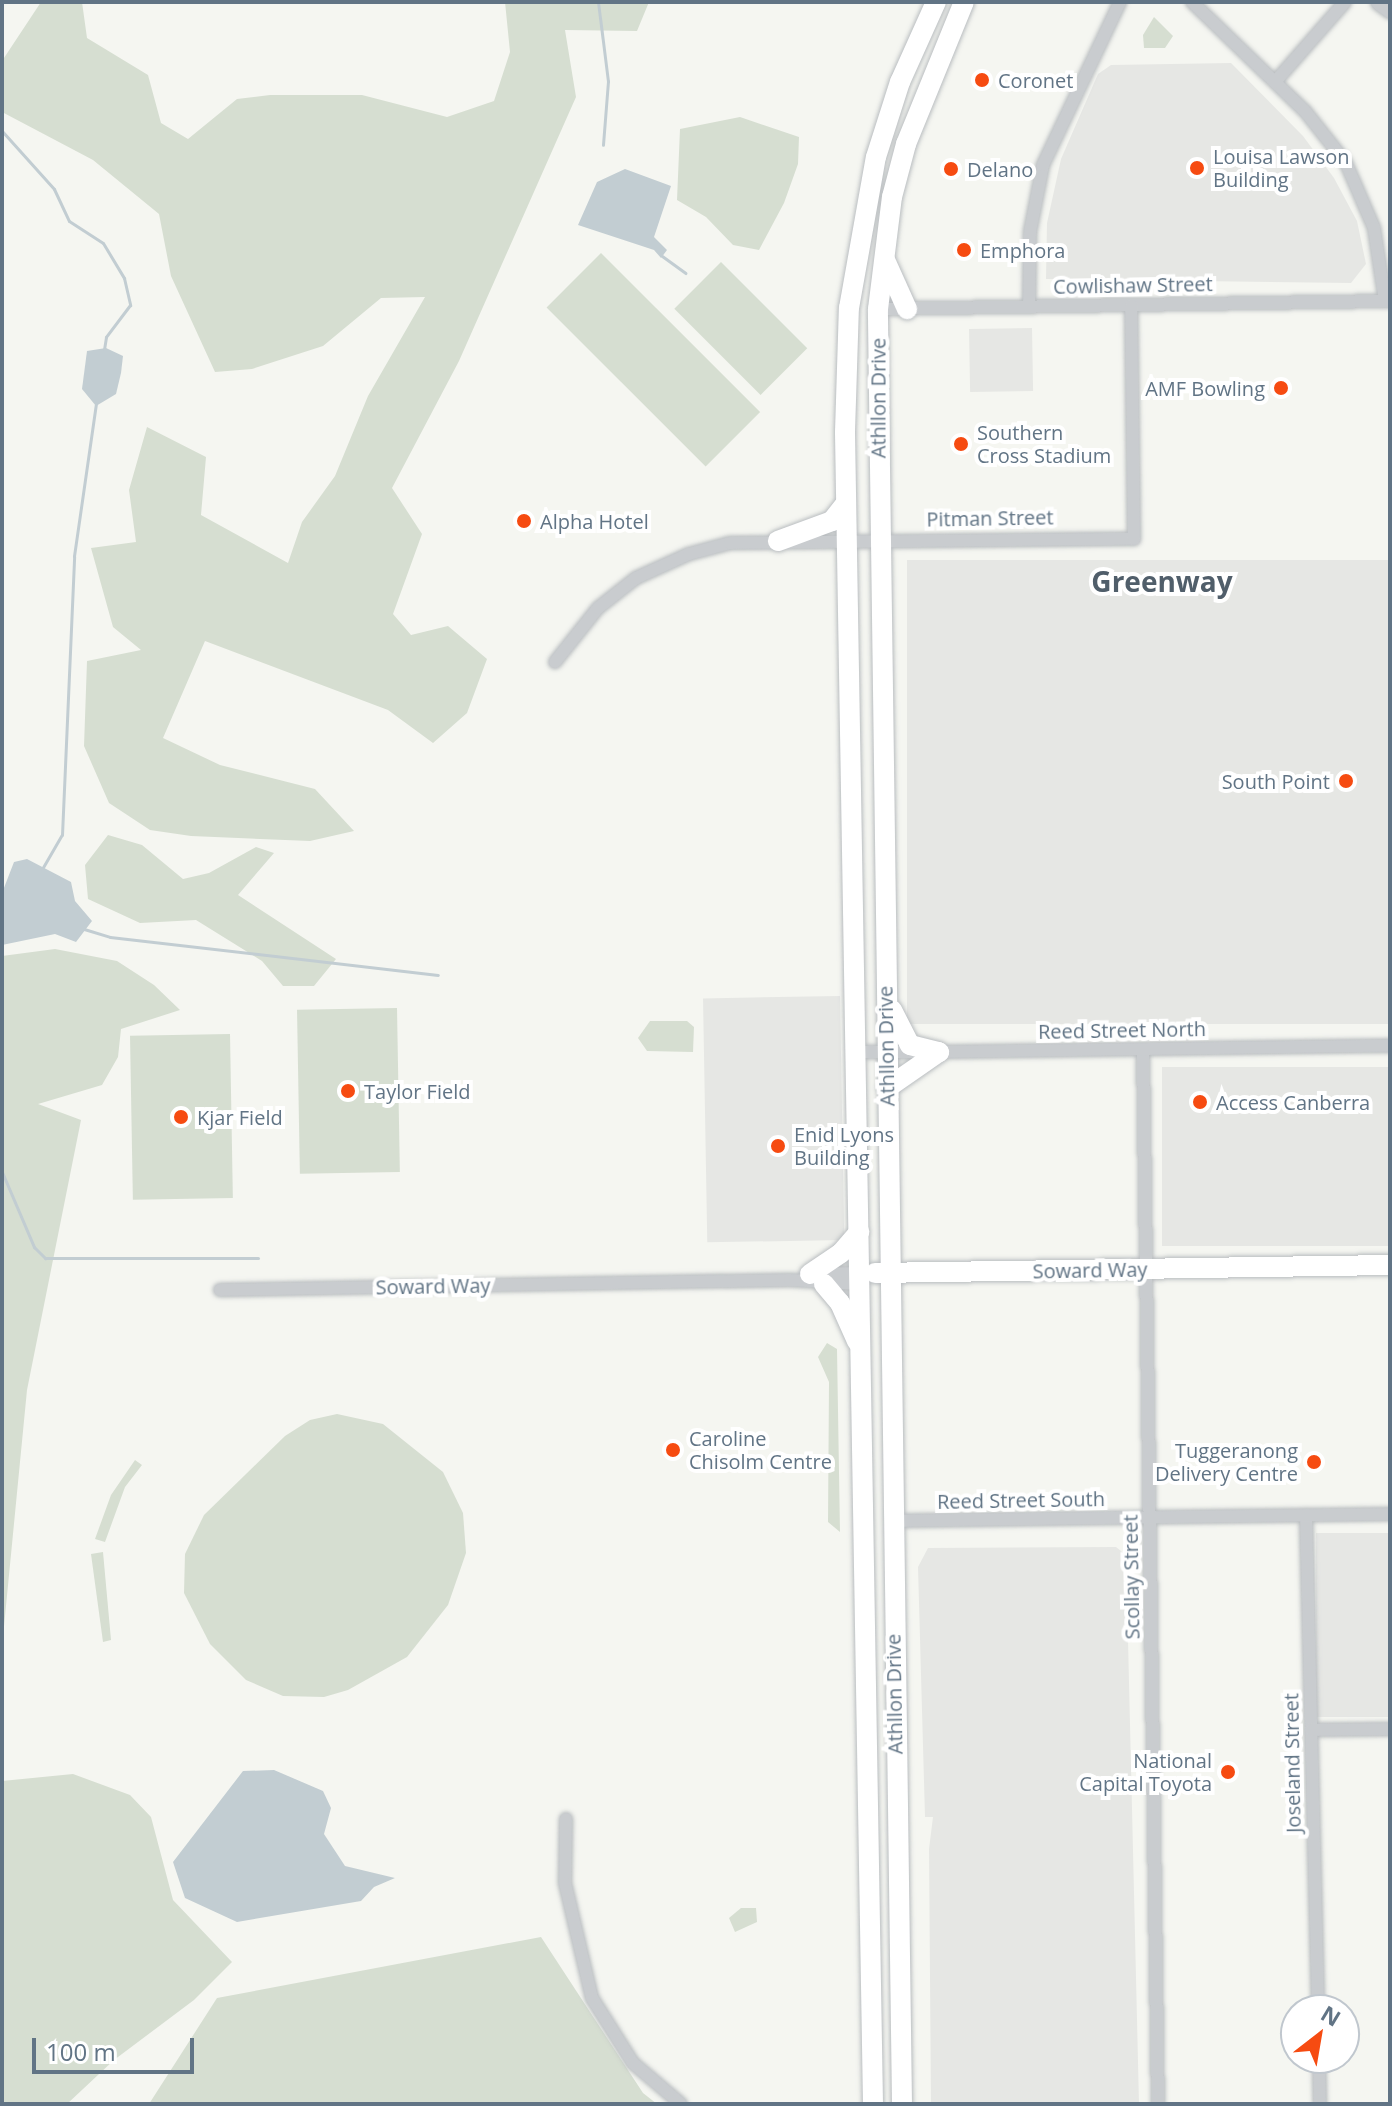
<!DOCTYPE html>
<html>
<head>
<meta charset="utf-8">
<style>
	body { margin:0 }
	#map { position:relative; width:1392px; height:2106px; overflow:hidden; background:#f5f6f1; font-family:"Open Sans",sans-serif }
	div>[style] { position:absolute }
	.built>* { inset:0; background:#e6e7e4; transform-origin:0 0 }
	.green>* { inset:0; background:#d6ded1; transform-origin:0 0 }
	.water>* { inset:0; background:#c2cdd2 }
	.stream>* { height:3px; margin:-1.5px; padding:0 1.5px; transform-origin:1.5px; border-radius:1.5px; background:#c2cdd2 }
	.roads { filter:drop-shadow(0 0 2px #b9bdc0) drop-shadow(0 0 2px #b9bdc0) }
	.minor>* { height:12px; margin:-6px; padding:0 6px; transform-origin:6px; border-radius:6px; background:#c9cccf }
	.tertiary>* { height:16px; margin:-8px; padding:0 8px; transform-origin:8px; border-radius:8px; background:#c9cccf }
	.primary>* { height:20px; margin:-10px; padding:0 10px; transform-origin:10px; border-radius:10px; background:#fff }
	.dots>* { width:22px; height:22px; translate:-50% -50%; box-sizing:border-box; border:4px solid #fff; border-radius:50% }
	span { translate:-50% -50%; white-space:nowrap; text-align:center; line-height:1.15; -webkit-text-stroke:8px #fff; paint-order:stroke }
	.poi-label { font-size:20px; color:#617485 }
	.left { translate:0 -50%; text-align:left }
	.right { translate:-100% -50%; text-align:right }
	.street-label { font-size:20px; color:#617485 }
	.district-label { font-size:28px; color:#505e6a; font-weight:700 }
	.frame { position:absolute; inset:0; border:4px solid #617485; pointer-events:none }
	.north { position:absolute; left:1280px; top:1994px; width:80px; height:80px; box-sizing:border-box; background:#fff; border:2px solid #c0c7ce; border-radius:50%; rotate:31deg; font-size:22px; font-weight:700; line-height:32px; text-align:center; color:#617485 }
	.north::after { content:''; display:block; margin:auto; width:28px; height:36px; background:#f64b11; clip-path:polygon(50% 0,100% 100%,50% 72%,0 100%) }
	.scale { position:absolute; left:32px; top:2038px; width:162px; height:36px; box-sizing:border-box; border:4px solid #617485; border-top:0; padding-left:10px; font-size:24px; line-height:28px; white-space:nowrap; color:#617485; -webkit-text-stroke:6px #fff; paint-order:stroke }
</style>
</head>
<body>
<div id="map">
	<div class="built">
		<i style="clip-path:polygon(1231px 63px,1303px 136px,1334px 178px,1357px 221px,1366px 264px,1351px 283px,1046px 279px,1047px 223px,1061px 159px,1098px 74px,1111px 65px)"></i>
		<i style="left:1032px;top:328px;width:63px;height:63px;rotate:89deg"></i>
		<i style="left:1390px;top:560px;width:464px;height:483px;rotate:90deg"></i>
		<i style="left:840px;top:996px;width:244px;height:137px;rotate:89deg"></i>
		<i style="left:1390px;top:1067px;width:179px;height:228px;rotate:90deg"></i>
		<i style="left:1316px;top:1533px;width:74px;height:184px"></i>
		<i style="clip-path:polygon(1116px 1547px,1126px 1555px,1139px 2104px,931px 2104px,929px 1849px,933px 1817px,925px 1817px,918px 1567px,928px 1548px)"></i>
	</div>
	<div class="green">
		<i style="clip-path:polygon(41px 2px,82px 2px,87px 38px,148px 75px,161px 123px,188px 139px,237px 99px,270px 95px,362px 95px,447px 117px,494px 101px,510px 52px,505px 2px,649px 2px,637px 31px,565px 30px,576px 97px,459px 361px,392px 488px,422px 534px,393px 614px,411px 635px,448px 626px,487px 659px,467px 713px,433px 743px,388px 710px,205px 641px,163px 738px,220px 765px,315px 789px,354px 831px,310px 841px,191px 836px,150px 830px,109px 803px,84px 746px,87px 661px,141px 650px,113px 627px,91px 548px,136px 542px,129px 490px,147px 427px,206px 457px,201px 515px,288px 563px,302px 522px,335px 476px,368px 396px,425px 297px,381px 298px,323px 346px,252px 369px,215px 372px,171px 276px,159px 214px,93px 160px,2px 112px,2px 61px)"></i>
		<i style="clip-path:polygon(1154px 17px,1173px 36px,1165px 48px,1144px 48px,1143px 35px)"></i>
		<i style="clip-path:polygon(740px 117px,799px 137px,798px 164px,784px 203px,759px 250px,733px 245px,706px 217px,677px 200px,680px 129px)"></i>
		<i style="left:601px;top:253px;width:225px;height:77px;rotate:45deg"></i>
		<i style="left:721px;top:262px;width:122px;height:66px;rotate:45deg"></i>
		<i style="clip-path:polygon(108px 835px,142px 845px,183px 879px,209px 873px,256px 847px,274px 853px,238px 895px,336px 959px,314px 986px,283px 986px,262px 961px,196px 920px,140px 923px,88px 899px,85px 865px)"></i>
		<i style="clip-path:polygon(55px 949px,117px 961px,154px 985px,180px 1010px,121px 1029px,118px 1057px,102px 1085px,38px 1104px,81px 1120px,27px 1390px,2px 1647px,2px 956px)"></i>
		<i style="left:397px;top:1008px;width:164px;height:100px;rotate:89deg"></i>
		<i style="clip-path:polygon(650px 1021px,687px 1021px,694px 1027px,693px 1052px,647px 1051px,638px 1038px)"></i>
		<i style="left:230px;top:1034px;width:164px;height:100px;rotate:89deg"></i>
		<i style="clip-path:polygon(827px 1343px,837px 1349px,840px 1532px,828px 1522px,829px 1382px,818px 1357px)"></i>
		<i style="clip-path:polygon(337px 1414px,383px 1424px,443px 1472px,463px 1513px,466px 1553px,448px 1605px,407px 1657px,348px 1690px,324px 1697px,283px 1696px,246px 1680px,210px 1644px,184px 1593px,185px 1554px,204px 1515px,285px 1436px,310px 1420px)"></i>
		<i style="clip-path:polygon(135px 1460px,142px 1465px,125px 1487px,105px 1542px,95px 1539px,111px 1495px)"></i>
		<i style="clip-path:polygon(103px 1552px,111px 1640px,103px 1642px,91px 1554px)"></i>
		<i style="clip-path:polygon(73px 1774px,130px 1795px,151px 1817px,173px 1900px,232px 1962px,194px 2000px,114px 2060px,67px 2104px,2px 2104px,2px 1781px)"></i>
		<i style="clip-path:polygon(741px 1908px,756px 1908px,757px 1922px,735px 1932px,729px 1918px)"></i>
		<i style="clip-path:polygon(541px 1937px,643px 2093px,657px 2104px,149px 2104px,217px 1998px)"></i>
	</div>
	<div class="water">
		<i style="clip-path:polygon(625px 169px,671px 186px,654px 237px,667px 250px,661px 258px,654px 250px,578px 225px,597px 182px)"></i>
		<i style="clip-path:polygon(106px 348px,123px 356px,121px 373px,116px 394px,96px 406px,82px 389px,87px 351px)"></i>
		<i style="clip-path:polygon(27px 859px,71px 882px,75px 901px,92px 921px,76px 942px,55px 934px,2px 945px,2px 893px,14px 862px)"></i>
		<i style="clip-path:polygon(274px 1770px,323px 1791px,331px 1808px,324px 1834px,345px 1866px,395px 1878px,374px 1887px,361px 1901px,237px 1922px,185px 1898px,173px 1862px,243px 1771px)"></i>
	</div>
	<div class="stream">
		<i style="left:598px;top:2px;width:80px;rotate:82.8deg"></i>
		<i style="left:608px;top:81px;width:64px;rotate:94.5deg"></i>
		<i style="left:2px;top:131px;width:78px;rotate:48.1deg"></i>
		<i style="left:54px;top:189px;width:35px;rotate:65deg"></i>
		<i style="left:69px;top:221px;width:40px;rotate:32.9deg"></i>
		<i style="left:103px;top:243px;width:41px;rotate:59deg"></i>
		<i style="left:124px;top:278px;width:28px;rotate:77deg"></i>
		<i style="left:130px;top:305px;width:40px;rotate:127deg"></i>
		<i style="left:106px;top:337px;width:12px;rotate:99deg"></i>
		<i style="left:662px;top:256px;width:29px;rotate:36deg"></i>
		<i style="left:42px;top:869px;width:39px;rotate:-60deg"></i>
		<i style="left:62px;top:835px;width:279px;rotate:-87.5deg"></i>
		<i style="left:74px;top:556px;width:154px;rotate:-81.8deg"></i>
		<i style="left:84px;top:929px;width:27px;rotate:17deg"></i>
		<i style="left:110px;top:937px;width:330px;rotate:6.6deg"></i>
		<i style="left:2px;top:1172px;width:82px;rotate:66.9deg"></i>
		<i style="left:34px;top:1247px;width:16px;rotate:45deg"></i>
		<i style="left:45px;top:1258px;width:213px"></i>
	</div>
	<div class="roads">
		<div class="minor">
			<i style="left:1192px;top:2px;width:157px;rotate:44deg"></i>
			<i style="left:1305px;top:111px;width:66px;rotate:51.7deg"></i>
			<i style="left:1346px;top:163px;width:71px;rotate:66.7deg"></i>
			<i style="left:1374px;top:228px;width:74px;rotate:81.4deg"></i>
			<i style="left:1275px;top:82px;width:106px;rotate:-48.8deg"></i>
			<i style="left:1029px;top:307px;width:75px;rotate:-89.2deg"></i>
			<i style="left:1030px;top:232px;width:68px;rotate:-79deg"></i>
			<i style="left:1043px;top:165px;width:180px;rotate:-64.7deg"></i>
			<i style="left:878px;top:309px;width:512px;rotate:-0.9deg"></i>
			<i style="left:555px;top:662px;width:69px;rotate:-51.5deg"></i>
			<i style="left:598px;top:608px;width:48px;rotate:-38.3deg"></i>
			<i style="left:636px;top:578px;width:58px;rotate:-24.4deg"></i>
			<i style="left:689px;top:554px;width:42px;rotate:-15deg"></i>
			<i style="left:730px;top:543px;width:404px;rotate:-0.6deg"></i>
			<i style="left:1134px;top:539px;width:234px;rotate:-90.7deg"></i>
			<i style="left:1143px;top:1049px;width:1055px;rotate:89.19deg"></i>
			<i style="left:855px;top:1052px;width:61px"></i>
			<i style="left:935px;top:1052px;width:455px;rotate:-0.8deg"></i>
			<i style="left:812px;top:1274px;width:47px;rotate:-1.2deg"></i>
			<i style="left:220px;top:1290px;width:570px;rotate:-1.01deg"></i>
			<i style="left:790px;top:1280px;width:69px;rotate:3.3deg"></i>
			<i style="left:1306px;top:1515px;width:495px;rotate:88.6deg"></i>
			<i style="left:892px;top:1521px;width:498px;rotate:-0.8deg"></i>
			<i style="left:1311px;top:1730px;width:79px;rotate:-0.7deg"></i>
			<i style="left:566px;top:1819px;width:64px;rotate:90.9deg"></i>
			<i style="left:565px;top:1883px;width:118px;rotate:76.8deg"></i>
			<i style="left:592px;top:1998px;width:77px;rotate:57.8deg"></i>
			<i style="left:633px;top:2063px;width:63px;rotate:40.5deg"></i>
			<i style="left:1319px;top:2058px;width:46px;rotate:88.8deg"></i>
		</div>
		<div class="tertiary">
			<i style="left:1379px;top:2px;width:14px;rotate:36deg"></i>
		</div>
		<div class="primary">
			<i style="left:885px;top:260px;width:54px;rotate:65.8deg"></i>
			<i style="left:778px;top:541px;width:58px;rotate:-20.3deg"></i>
			<i style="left:832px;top:521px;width:23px;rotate:-52deg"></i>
			<i style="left:892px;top:1010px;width:39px;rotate:63deg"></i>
			<i style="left:910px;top:1045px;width:30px;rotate:14deg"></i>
			<i style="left:887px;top:1088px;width:63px;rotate:-34.7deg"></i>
			<i style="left:875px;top:1273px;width:515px;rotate:-0.89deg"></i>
			<i style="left:810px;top:1274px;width:37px;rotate:-34deg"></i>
			<i style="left:841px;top:1253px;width:28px;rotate:-49deg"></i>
			<i style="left:824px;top:1284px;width:25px;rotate:50deg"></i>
			<i style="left:840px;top:1303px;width:42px;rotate:65.9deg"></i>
			<i style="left:873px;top:2104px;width:1672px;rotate:-90.96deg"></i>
			<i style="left:845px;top:432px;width:124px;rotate:-88.2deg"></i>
			<i style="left:849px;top:308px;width:153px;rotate:-79.9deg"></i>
			<i style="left:876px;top:157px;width:79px;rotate:-72.3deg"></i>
			<i style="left:900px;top:82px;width:88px;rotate:-65.8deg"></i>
			<i style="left:902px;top:2104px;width:1795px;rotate:-90.77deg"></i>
			<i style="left:878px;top:309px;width:113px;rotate:-82.9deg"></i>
			<i style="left:892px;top:197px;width:55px;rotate:-75.2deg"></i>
			<i style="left:906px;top:144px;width:153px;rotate:-67.8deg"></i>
		</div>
	</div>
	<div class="dots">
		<i style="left:982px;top:80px;background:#f64b11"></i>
		<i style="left:1197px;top:168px;background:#f64b11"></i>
		<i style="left:951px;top:169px;background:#f64b11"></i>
		<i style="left:964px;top:250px;background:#f64b11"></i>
		<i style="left:1281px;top:388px;background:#f64b11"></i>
		<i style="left:961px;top:444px;background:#f64b11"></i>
		<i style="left:524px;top:521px;background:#f64b11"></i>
		<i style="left:1346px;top:781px;background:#f64b11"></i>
		<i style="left:348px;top:1091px;background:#f64b11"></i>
		<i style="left:1200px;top:1102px;background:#f64b11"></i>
		<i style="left:181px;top:1117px;background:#f64b11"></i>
		<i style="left:778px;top:1146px;background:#f64b11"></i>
		<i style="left:673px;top:1450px;background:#f64b11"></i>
		<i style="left:1314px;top:1462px;background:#f64b11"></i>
		<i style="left:1228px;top:1772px;background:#f64b11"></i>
	</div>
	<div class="poi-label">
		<span class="left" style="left:998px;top:80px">Coronet</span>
		<span class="left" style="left:1213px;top:168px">Louisa Lawson<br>Building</span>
		<span class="left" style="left:967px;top:169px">Delano</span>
		<span class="left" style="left:980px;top:250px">Emphora</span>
		<span class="right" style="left:1265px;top:388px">AMF Bowling</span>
		<span class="left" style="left:977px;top:444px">Southern<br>Cross Stadium</span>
		<span class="left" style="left:540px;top:521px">Alpha Hotel</span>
		<span class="right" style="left:1330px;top:781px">South Point</span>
		<span class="left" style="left:364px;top:1091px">Taylor Field</span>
		<span class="left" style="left:1216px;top:1102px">Access Canberra</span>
		<span class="left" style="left:197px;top:1117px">Kjar Field</span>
		<span class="left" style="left:794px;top:1146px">Enid Lyons<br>Building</span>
		<span class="left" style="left:689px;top:1450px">Caroline<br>Chisolm Centre</span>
		<span class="right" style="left:1298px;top:1462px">Tuggeranong<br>Delivery Centre</span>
		<span class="right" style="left:1212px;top:1772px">National<br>Capital Toyota</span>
	</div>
	<div class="street-label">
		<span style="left:1133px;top:285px;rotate:-1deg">Cowlishaw Street</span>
		<span style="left:878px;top:398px;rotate:-90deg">Athllon Drive</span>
		<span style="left:990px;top:518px;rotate:-1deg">Pitman Street</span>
		<span style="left:1122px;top:1030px;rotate:-1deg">Reed Street North</span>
		<span style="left:886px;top:1046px;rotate:-91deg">Athllon Drive</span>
		<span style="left:1090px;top:1270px;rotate:-1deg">Soward Way</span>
		<span style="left:433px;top:1286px;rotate:-1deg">Soward Way</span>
		<span style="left:1021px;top:1500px;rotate:-1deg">Reed Street South</span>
		<span style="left:1131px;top:1577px;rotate:-91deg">Scollay Street</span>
		<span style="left:894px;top:1694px;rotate:-91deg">Athllon Drive</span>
		<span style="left:1292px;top:1763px;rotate:-91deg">Joseland Street</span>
	</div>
	<div class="district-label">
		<span style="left:1162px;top:581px">Greenway</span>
	</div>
	<div class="frame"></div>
	<div class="north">N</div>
	<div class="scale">100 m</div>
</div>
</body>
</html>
